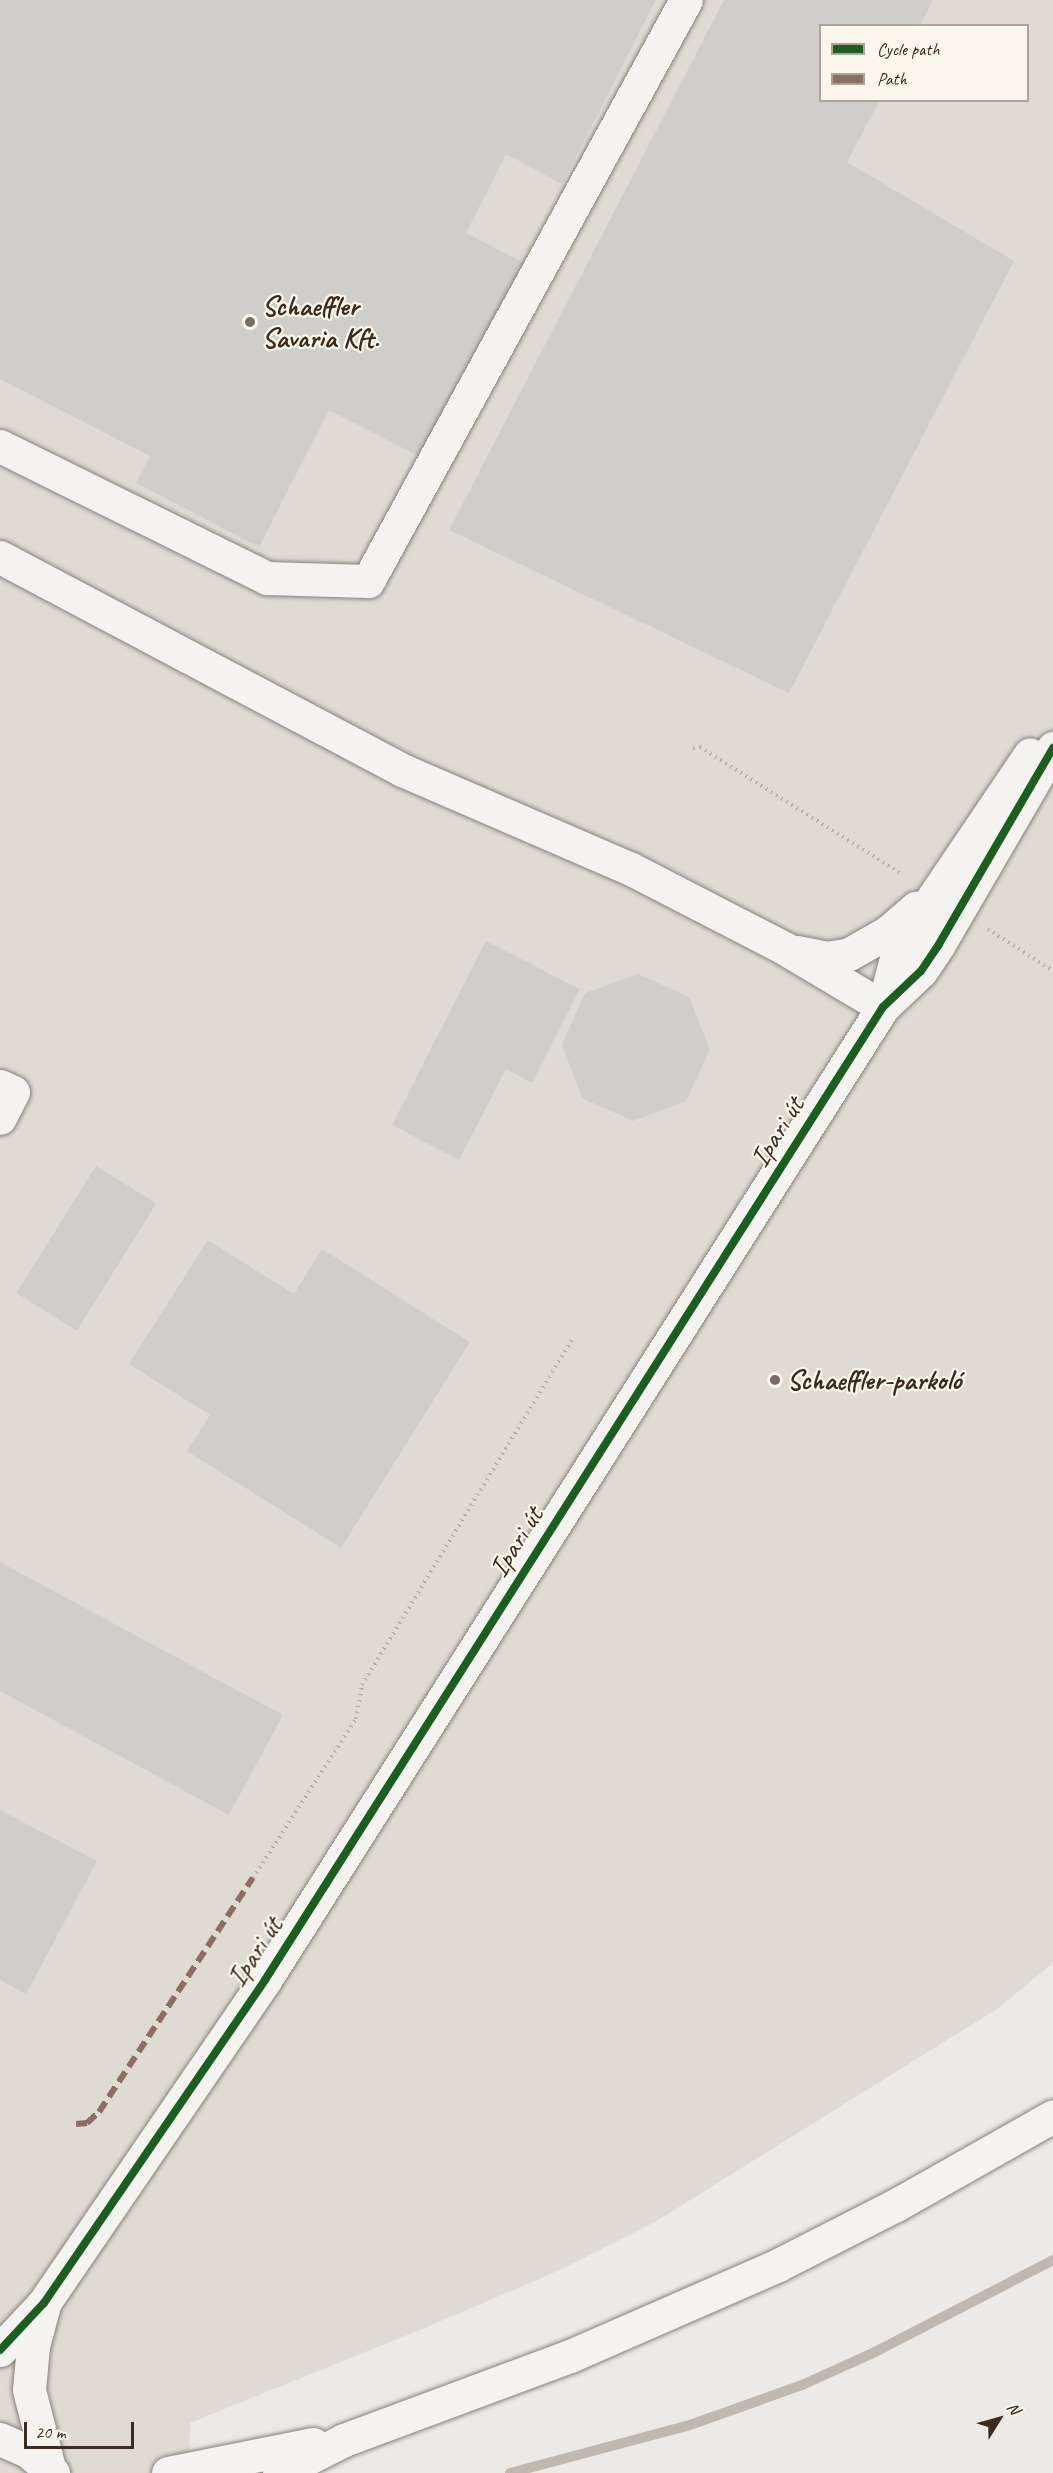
<!DOCTYPE html>
<html>
<head>
<meta charset="utf-8">
<style>
	body { margin:0 }
	#map { position:relative; width:1053px; height:2473px; overflow:hidden; background:#eceae4; font-family:Caveat,sans-serif }
	div>[style] { position:absolute }
	.built>* { inset:0; background:#dfdbd2 }
	.stream>* { height:10px; margin:-5px; padding:0 5px; transform-origin:5px; border-radius:5px; background:#bfb8ae }
	.building>* { inset:0; background:#d0cec9; transform-origin:0 0 }
	.path>* { height:4px; margin-top:-2px; transform-origin:0; background:repeating-linear-gradient(90deg,#b1aeaa 0 1.5px,transparent 0 6px) }
	.roads { filter:drop-shadow(0 0 2px #86827c) drop-shadow(0 0 2px #86827c) }
	.minor>* { height:33px; margin:-16.5px; padding:0 16.5px; transform-origin:16.5px; border-radius:16.5px; background:#f4f3ef }
	.major>* { height:33px; margin:-16.5px; padding:0 16.5px; transform-origin:16.5px; border-radius:16.5px; background:#f4f3ef }
	.quiet>* { height:6px; margin-top:-3px; transform-origin:0; background:repeating-linear-gradient(90deg,#8d6e63 0 12px,transparent 0 18px) }
	.cycleway>* { height:8px; margin:-4px; padding:0 4px; transform-origin:4px; border-radius:4px; background:#1b5e20 }
	.dots>* { width:16px; height:16px; translate:-50% -50%; box-sizing:border-box; border:3px solid #fbf7ec; border-radius:50% }
	span { translate:-50% -50%; white-space:nowrap; text-align:center; line-height:1.15; -webkit-text-stroke:4.5px #fbf7ec; paint-order:stroke }
	.poi-label { font-size:28px; color:#3b2a1e; font-weight:700 }
	.left { translate:0 -50%; text-align:left }
	.street-label { font-size:28px; color:#3b2a1e }
	.legend { position:absolute; left:819px; top:24px; width:210px; height:78px; box-sizing:border-box; background:#fbf7ec; border:2px solid #aea59a; margin:0; padding:8px 10px; list-style:none; font-size:18px; color:#3b2a1e }
	.legend li { display:flex; align-items:center; gap:12px; height:30px }
	.legend b { width:30px; border:2px solid #aea59a }
	.north { position:absolute; left:969px; top:2389px; width:60px; height:60px; -webkit-text-stroke:4px #fbf7ec; paint-order:stroke; rotate:53deg; font-size:16px; font-weight:700; line-height:24px; text-align:center; color:#3b2a1e }
	.north::after { content:''; display:block; margin:auto; width:21px; height:27px; background:#3b2a1e; clip-path:polygon(50% 0,100% 100%,50% 72%,0 100%) }
	.scale { position:absolute; left:24px; top:2422px; width:110px; height:27px; box-sizing:border-box; border:3px solid #3b2a1e; border-top:0; padding-left:8px; font-size:18px; line-height:21px; white-space:nowrap; color:#3b2a1e; -webkit-text-stroke:4px #fbf7ec; paint-order:stroke }
</style>
</head>
<body>
<div id="map">
	<div class="built">
		<i style="clip-path:polygon(evenodd,0 0,1053px 0,1053px 1963px,997px 2009px,655px 2222px,562px 2269px,427px 2327px,190px 2423px,189px 2473px,0 2473px,0 0,820px 26px,1028px 26px,1028px 100px,820px 100px,820px 26px)"></i>
	</div>
	<div class="stream">
		<i style="left:510px;top:2473px;width:183px;rotate:-14.9deg"></i>
		<i style="left:687px;top:2426px;width:122px;rotate:-19.6deg"></i>
		<i style="left:802px;top:2385px;width:80px;rotate:-24.3deg"></i>
		<i style="left:875px;top:2352px;width:200px;rotate:-27.3deg"></i>
	</div>
	<div class="building">
		<i style="clip-path:polygon(0 0,656px 0,562px 184px,506px 154px,466px 233px,528px 265px,428px 461px,329px 410px,259px 547px,136px 483px,150px 456px,0 379px)"></i>
		<i style="clip-path:polygon(724px 0,933px 0,920px 26px,820px 26px,820px 100px,880px 100px,847px 162px,1014px 261px,789px 693px,449px 530px)"></i>
		<i style="clip-path:polygon(486px 941px,580px 989px,532px 1083px,506px 1069px,459px 1160px,392px 1125px)"></i>
		<i style="clip-path:polygon(638px 974px,689px 997px,710px 1050px,686px 1101px,633px 1121px,582px 1098px,562px 1045px,585px 993px)"></i>
		<i style="left:96px;top:1166px;width:71px;height:150px;rotate:32deg"></i>
		<i style="clip-path:polygon(208px 1240px,294px 1294px,322px 1249px,470px 1342px,341px 1548px,187px 1451px,210px 1415px,129px 1364px)"></i>
		<i style="clip-path:polygon(0 1562px,283px 1715px,229px 1815px,0 1691px)"></i>
		<i style="clip-path:polygon(0 1810px,97px 1861px,26px 1994px,0 1980px)"></i>
	</div>
	<div class="path">
		<i style="left:693px;top:748px;width:7px;rotate:-8deg"></i>
		<i style="left:700px;top:747px;width:240px;rotate:32.2deg"></i>
		<i style="left:988px;top:929px;width:77px;rotate:32.9deg"></i>
		<i style="left:253px;top:1878px;width:189px;rotate:-57.1deg"></i>
		<i style="left:356px;top:1719px;width:35px;rotate:-80deg"></i>
		<i style="left:362px;top:1685px;width:407px;rotate:-58.7deg"></i>
	</div>
	<div class="roads">
		<div class="minor">
			<i style="left:0;top:446px;width:298px;rotate:26.3deg"></i>
			<i style="left:267px;top:578px;width:101px;rotate:1.7deg"></i>
			<i style="left:368px;top:581px;width:662px;rotate:-61.31deg"></i>
			<i style="left:0;top:557px;width:455px;rotate:27.9deg"></i>
			<i style="left:402px;top:770px;width:249px;rotate:23.4deg"></i>
			<i style="left:631px;top:869px;width:172px;rotate:27.3deg"></i>
			<i style="left:784px;top:948px;width:115px;rotate:30.8deg"></i>
			<i style="left:797px;top:952px;width:31px;rotate:11deg"></i>
			<i style="left:827px;top:958px;width:22px;rotate:-10deg"></i>
			<i style="left:849px;top:954px;width:45px;rotate:-29.4deg"></i>
			<i style="left:888px;top:932px;width:37px;rotate:-41deg"></i>
			<i style="left:883px;top:1007px;width:51px;rotate:-75.1deg"></i>
			<i style="left:896px;top:958px;width:32px;rotate:-62deg"></i>
			<i style="left:911px;top:930px;width:212px;rotate:-55.9deg"></i>
			<i style="left:0;top:1086px;width:14px;rotate:25deg"></i>
			<i style="left:13px;top:1092px;width:29px;rotate:117deg"></i>
			<i style="left:44px;top:2305px;width:42px;rotate:105deg"></i>
			<i style="left:33px;top:2346px;width:44px;rotate:95.2deg"></i>
			<i style="left:29px;top:2390px;width:81px;rotate:75.6deg"></i>
			<i style="left:0;top:2350px;width:64px;rotate:-46.9deg"></i>
			<i style="left:44px;top:2303px;width:391px;rotate:-55.6deg"></i>
			<i style="left:265px;top:1980px;width:1153px;rotate:-57.58deg"></i>
			<i style="left:883px;top:1007px;width:52px;rotate:-43.5deg"></i>
			<i style="left:921px;top:971px;width:32px;rotate:-56deg"></i>
			<i style="left:939px;top:944px;width:227px;rotate:-59.8deg"></i>
		</div>
		<div class="major">
			<i style="left:0;top:2439px;width:32px;rotate:24deg"></i>
			<i style="left:29px;top:2452px;width:32px;rotate:41deg"></i>
			<i style="left:168px;top:2473px;width:148px;rotate:-11.3deg"></i>
			<i style="left:279px;top:2473px;width:73px;rotate:-26.9deg"></i>
			<i style="left:344px;top:2440px;width:241px;rotate:-20.4deg"></i>
			<i style="left:570px;top:2356px;width:227px;rotate:-23.6deg"></i>
			<i style="left:778px;top:2265px;width:132px;rotate:-27deg"></i>
			<i style="left:896px;top:2205px;width:180px;rotate:-29.5deg"></i>
		</div>
	</div>
	<div class="quiet">
		<i style="left:76px;top:2124px;width:11px;rotate:-5deg"></i>
		<i style="left:87px;top:2123px;width:16px;rotate:-43deg"></i>
		<i style="left:99px;top:2112px;width:280px;rotate:-56.7deg"></i>
	</div>
	<div class="cycleway">
		<i style="left:0;top:2350px;width:64px;rotate:-46.9deg"></i>
		<i style="left:44px;top:2303px;width:391px;rotate:-55.6deg"></i>
		<i style="left:265px;top:1980px;width:1153px;rotate:-57.58deg"></i>
		<i style="left:883px;top:1007px;width:52px;rotate:-43.5deg"></i>
		<i style="left:921px;top:971px;width:32px;rotate:-56deg"></i>
		<i style="left:939px;top:944px;width:227px;rotate:-59.8deg"></i>
	</div>
	<div class="dots">
		<i style="left:250px;top:322px;background:#796d63"></i>
		<i style="left:775px;top:1380px;background:#796d63"></i>
	</div>
	<div class="poi-label">
		<span class="left" style="left:262px;top:322px">Schaeffler<br>Savaria Kft.</span>
		<span class="left" style="left:787px;top:1380px">Schaeffler-parkoló</span>
	</div>
	<div class="street-label">
		<span style="left:777px;top:1132px;rotate:-58deg">Ipari út</span>
		<span style="left:516px;top:1542px;rotate:-58deg">Ipari út</span>
		<span style="left:255px;top:1952px;rotate:-57deg">Ipari út</span>
	</div>
	<ul class="legend">
	<li><b style="height:8px;background:#1b5e20"></b>Cycle path</li>
	<li><b style="height:8px;background:#8d6e63"></b>Path</li>
	</ul>
	<div class="north">N</div>
	<div class="scale">20 m</div>
</div>
</body>
</html>
